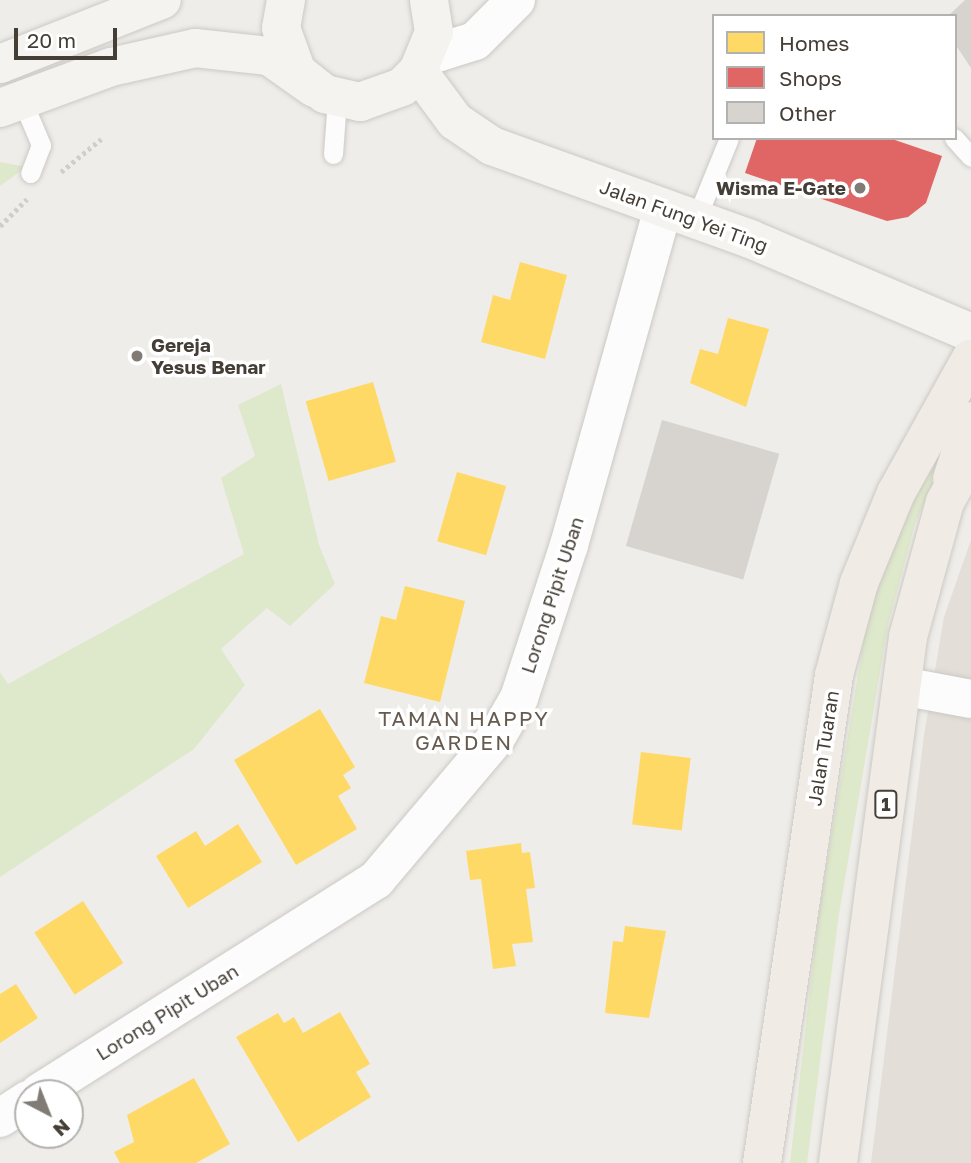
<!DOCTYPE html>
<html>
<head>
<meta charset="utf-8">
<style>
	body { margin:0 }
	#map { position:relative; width:971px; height:1163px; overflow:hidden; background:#efede9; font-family:"Golos Text",sans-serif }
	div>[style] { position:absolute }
	.residential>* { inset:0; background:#e3ded7 }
	.green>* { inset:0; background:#dee8cb }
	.homes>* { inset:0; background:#ffd966; transform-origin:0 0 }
	.shops>* { inset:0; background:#e06666 }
	.building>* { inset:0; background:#d7d4d0; transform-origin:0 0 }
	.path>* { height:4.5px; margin-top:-2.25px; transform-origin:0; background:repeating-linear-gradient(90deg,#d0cdcb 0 3.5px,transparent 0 7px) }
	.roads { filter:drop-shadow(0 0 2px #cbc9c5) drop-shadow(0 0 2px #cbc9c5) }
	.lane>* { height:19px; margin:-9.5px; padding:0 9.5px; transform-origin:9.5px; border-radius:9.5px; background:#fdfcfc }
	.street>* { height:38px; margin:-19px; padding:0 19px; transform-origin:19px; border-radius:19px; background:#fdfcfc }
	.secondary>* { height:38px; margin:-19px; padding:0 19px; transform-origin:19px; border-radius:19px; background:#f5f3ef }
	.primary>* { height:38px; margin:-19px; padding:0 19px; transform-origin:19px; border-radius:19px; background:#f0ebe4 }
	.dots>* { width:19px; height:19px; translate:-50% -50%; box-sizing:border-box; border:4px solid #fff; border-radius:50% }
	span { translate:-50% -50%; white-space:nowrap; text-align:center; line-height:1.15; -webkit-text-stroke:7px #fff; paint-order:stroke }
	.shield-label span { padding:2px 5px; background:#fff; border:2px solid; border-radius:5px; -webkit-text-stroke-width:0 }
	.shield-label { font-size:18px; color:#443e36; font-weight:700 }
	.poi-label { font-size:19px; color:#443e36; font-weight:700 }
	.right { translate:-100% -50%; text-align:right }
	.left { translate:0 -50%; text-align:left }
	.street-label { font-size:19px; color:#443e36 }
	.neighbourhood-label { font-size:21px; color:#665b4e; letter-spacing:2px }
	.legend { position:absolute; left:712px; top:14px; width:245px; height:126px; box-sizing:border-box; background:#fff; border:2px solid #b4b2af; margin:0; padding:9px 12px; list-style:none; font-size:21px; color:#443e36 }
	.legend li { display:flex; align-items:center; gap:14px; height:35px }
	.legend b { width:35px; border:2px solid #b4b2af }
	.north { position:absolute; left:14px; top:1079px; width:70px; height:70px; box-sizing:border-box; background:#fff; border:2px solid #b4b2af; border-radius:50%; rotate:138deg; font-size:19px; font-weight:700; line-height:28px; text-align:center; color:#443e36 }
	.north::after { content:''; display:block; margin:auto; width:24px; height:32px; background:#807b75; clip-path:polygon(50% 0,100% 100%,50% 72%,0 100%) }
	.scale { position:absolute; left:14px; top:28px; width:103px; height:32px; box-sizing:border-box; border:4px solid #443e36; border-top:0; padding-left:9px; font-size:21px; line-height:24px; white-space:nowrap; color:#443e36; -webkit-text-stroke:5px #fff; paint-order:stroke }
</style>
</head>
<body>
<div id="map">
	<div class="residential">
		<i style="clip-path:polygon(971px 540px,971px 1163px,871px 1163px,924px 735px,944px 617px)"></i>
	</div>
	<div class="green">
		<i style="clip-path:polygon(0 162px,26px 167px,0 186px)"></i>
		<i style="clip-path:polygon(971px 373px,971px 399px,915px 524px,888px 625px,839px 914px,807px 1163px,790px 1163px,819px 911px,867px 620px,899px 520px)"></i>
		<i style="clip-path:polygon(281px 384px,319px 545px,335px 584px,290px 626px,267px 608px,221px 649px,245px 685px,194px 749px,0 877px,0 672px,8px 684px,244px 554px,221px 478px,255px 456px,238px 405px)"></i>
	</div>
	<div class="homes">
		<i style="clip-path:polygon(520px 262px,567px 275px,545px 359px,481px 342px,493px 295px,510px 300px)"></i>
		<i style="clip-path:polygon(728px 318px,769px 329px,746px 407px,690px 383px,700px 349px,718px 354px)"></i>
		<i style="left:373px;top:382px;width:83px;height:70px;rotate:74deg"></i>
		<i style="left:457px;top:472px;width:51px;height:72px;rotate:16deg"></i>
		<i style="clip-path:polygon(405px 586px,465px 601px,440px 702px,364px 683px,381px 616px,396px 620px)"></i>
		<i style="clip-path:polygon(320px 709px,355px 767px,343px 775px,351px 788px,338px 796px,357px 829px,296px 865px,234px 760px)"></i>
		<i style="left:641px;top:752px;width:50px;height:73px;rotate:7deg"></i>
		<i style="clip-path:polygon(238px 824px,262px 862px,188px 908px,156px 856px,196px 831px,205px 846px)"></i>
		<i style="clip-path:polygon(521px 843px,522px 853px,530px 852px,535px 888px,526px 889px,533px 942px,512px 944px,516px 966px,493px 969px,481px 879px,470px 880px,466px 851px)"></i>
		<i style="left:83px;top:901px;width:74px;height:58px;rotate:57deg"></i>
		<i style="clip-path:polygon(625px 926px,666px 931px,649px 1018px,605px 1013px,613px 941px,623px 942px)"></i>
		<i style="clip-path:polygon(16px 984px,38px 1018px,0 1043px,0 994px)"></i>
		<i style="clip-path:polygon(340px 1012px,370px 1064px,356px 1072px,371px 1097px,298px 1142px,236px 1037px,278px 1013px,284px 1023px,294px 1017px,303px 1033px)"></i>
		<i style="clip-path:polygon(194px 1078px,230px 1144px,196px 1163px,120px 1163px,114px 1152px,134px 1142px,127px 1115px)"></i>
	</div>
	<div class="shops">
		<i style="clip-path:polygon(757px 138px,889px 138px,942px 156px,926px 203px,908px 217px,887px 221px,745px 173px)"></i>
	</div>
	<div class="building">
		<i style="clip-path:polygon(965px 0,971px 0,971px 68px,955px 44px,955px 16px,948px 16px)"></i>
		<i style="left:662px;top:420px;width:122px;height:131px;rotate:16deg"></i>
	</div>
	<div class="path">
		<i style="left:61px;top:172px;width:52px;rotate:-39.5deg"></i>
		<i style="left:0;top:226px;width:38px;rotate:-45deg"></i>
	</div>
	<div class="roads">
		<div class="lane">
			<i style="left:22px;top:100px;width:49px;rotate:67.1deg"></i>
			<i style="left:41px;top:145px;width:30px;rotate:111deg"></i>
			<i style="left:954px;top:138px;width:25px;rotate:48deg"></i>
			<i style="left:333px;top:154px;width:55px;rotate:-85.8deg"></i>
			<i style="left:696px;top:219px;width:87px;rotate:-67.8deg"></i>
		</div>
		<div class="street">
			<i style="left:427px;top:56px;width:50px;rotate:-17.4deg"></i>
			<i style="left:475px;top:41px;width:58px;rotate:-45deg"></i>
			<i style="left:902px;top:686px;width:70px;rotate:10.7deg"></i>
			<i style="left:39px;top:1093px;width:399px;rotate:-32.3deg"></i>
			<i style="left:376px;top:880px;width:186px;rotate:-49.8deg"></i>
			<i style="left:496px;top:738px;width:46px;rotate:-60.1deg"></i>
			<i style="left:519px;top:698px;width:161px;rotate:-71.9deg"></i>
			<i style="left:569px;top:545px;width:350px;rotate:-74.4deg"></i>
			<i style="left:0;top:1118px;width:33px;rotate:-33deg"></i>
		</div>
		<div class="secondary">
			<i style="left:286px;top:0;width:28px;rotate:100deg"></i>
			<i style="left:281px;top:28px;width:47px;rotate:70deg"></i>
			<i style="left:297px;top:72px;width:36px;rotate:38deg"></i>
			<i style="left:325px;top:94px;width:36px;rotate:13deg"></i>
			<i style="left:360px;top:102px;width:45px;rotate:-19.7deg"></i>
			<i style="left:402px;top:87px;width:23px;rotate:-45deg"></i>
			<i style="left:418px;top:71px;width:42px;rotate:-67.7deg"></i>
			<i style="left:434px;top:32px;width:32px;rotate:-99deg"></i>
			<i style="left:0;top:64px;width:174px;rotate:-21.6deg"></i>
			<i style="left:418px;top:71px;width:62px;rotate:53.5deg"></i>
			<i style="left:455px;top:121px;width:45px;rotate:34deg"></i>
			<i style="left:492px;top:146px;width:274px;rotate:19.8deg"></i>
			<i style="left:750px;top:239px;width:240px;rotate:23deg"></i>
			<i style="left:0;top:108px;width:118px;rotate:-20.3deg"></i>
			<i style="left:111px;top:67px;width:86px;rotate:-12.7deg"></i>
			<i style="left:195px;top:48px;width:74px;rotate:6.2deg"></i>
			<i style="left:269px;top:56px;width:55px;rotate:35.4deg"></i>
		</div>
		<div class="primary">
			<i style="left:952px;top:479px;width:61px;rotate:-71.9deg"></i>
			<i style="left:762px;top:1163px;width:493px;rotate:-81.6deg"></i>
			<i style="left:834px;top:675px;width:95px;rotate:-74.8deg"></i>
			<i style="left:859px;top:583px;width:97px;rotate:-67.7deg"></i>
			<i style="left:896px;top:493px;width:154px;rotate:-60.9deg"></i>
			<i style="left:838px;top:1163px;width:531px;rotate:-82.42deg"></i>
			<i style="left:908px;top:637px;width:140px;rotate:-74.7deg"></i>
			<i style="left:945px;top:502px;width:54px;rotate:-61deg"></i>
		</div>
	</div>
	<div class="dots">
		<i style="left:860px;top:188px;background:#807b75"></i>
		<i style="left:137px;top:356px;background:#807b75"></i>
	</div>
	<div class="shield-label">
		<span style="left:886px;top:804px">1</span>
	</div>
	<div class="poi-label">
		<span class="right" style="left:846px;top:188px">Wisma E-Gate</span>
		<span class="left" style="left:151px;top:356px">Gereja<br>Yesus Benar</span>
	</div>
	<div class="street-label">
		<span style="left:684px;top:216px;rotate:20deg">Jalan Fung Yei Ting</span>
		<span style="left:552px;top:595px;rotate:-72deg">Lorong Pipit Uban</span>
		<span style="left:823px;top:748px;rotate:-81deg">Jalan Tuaran</span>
		<span style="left:167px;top:1012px;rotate:-32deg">Lorong Pipit Uban</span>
	</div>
	<div class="neighbourhood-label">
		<span style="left:464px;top:730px">TAMAN HAPPY<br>GARDEN</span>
	</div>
	<ul class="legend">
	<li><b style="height:19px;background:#ffd966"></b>Homes</li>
	<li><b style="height:19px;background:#e06666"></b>Shops</li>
	<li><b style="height:19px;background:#d7d4d0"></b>Other</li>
	</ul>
	<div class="north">N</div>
	<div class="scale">20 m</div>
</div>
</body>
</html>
